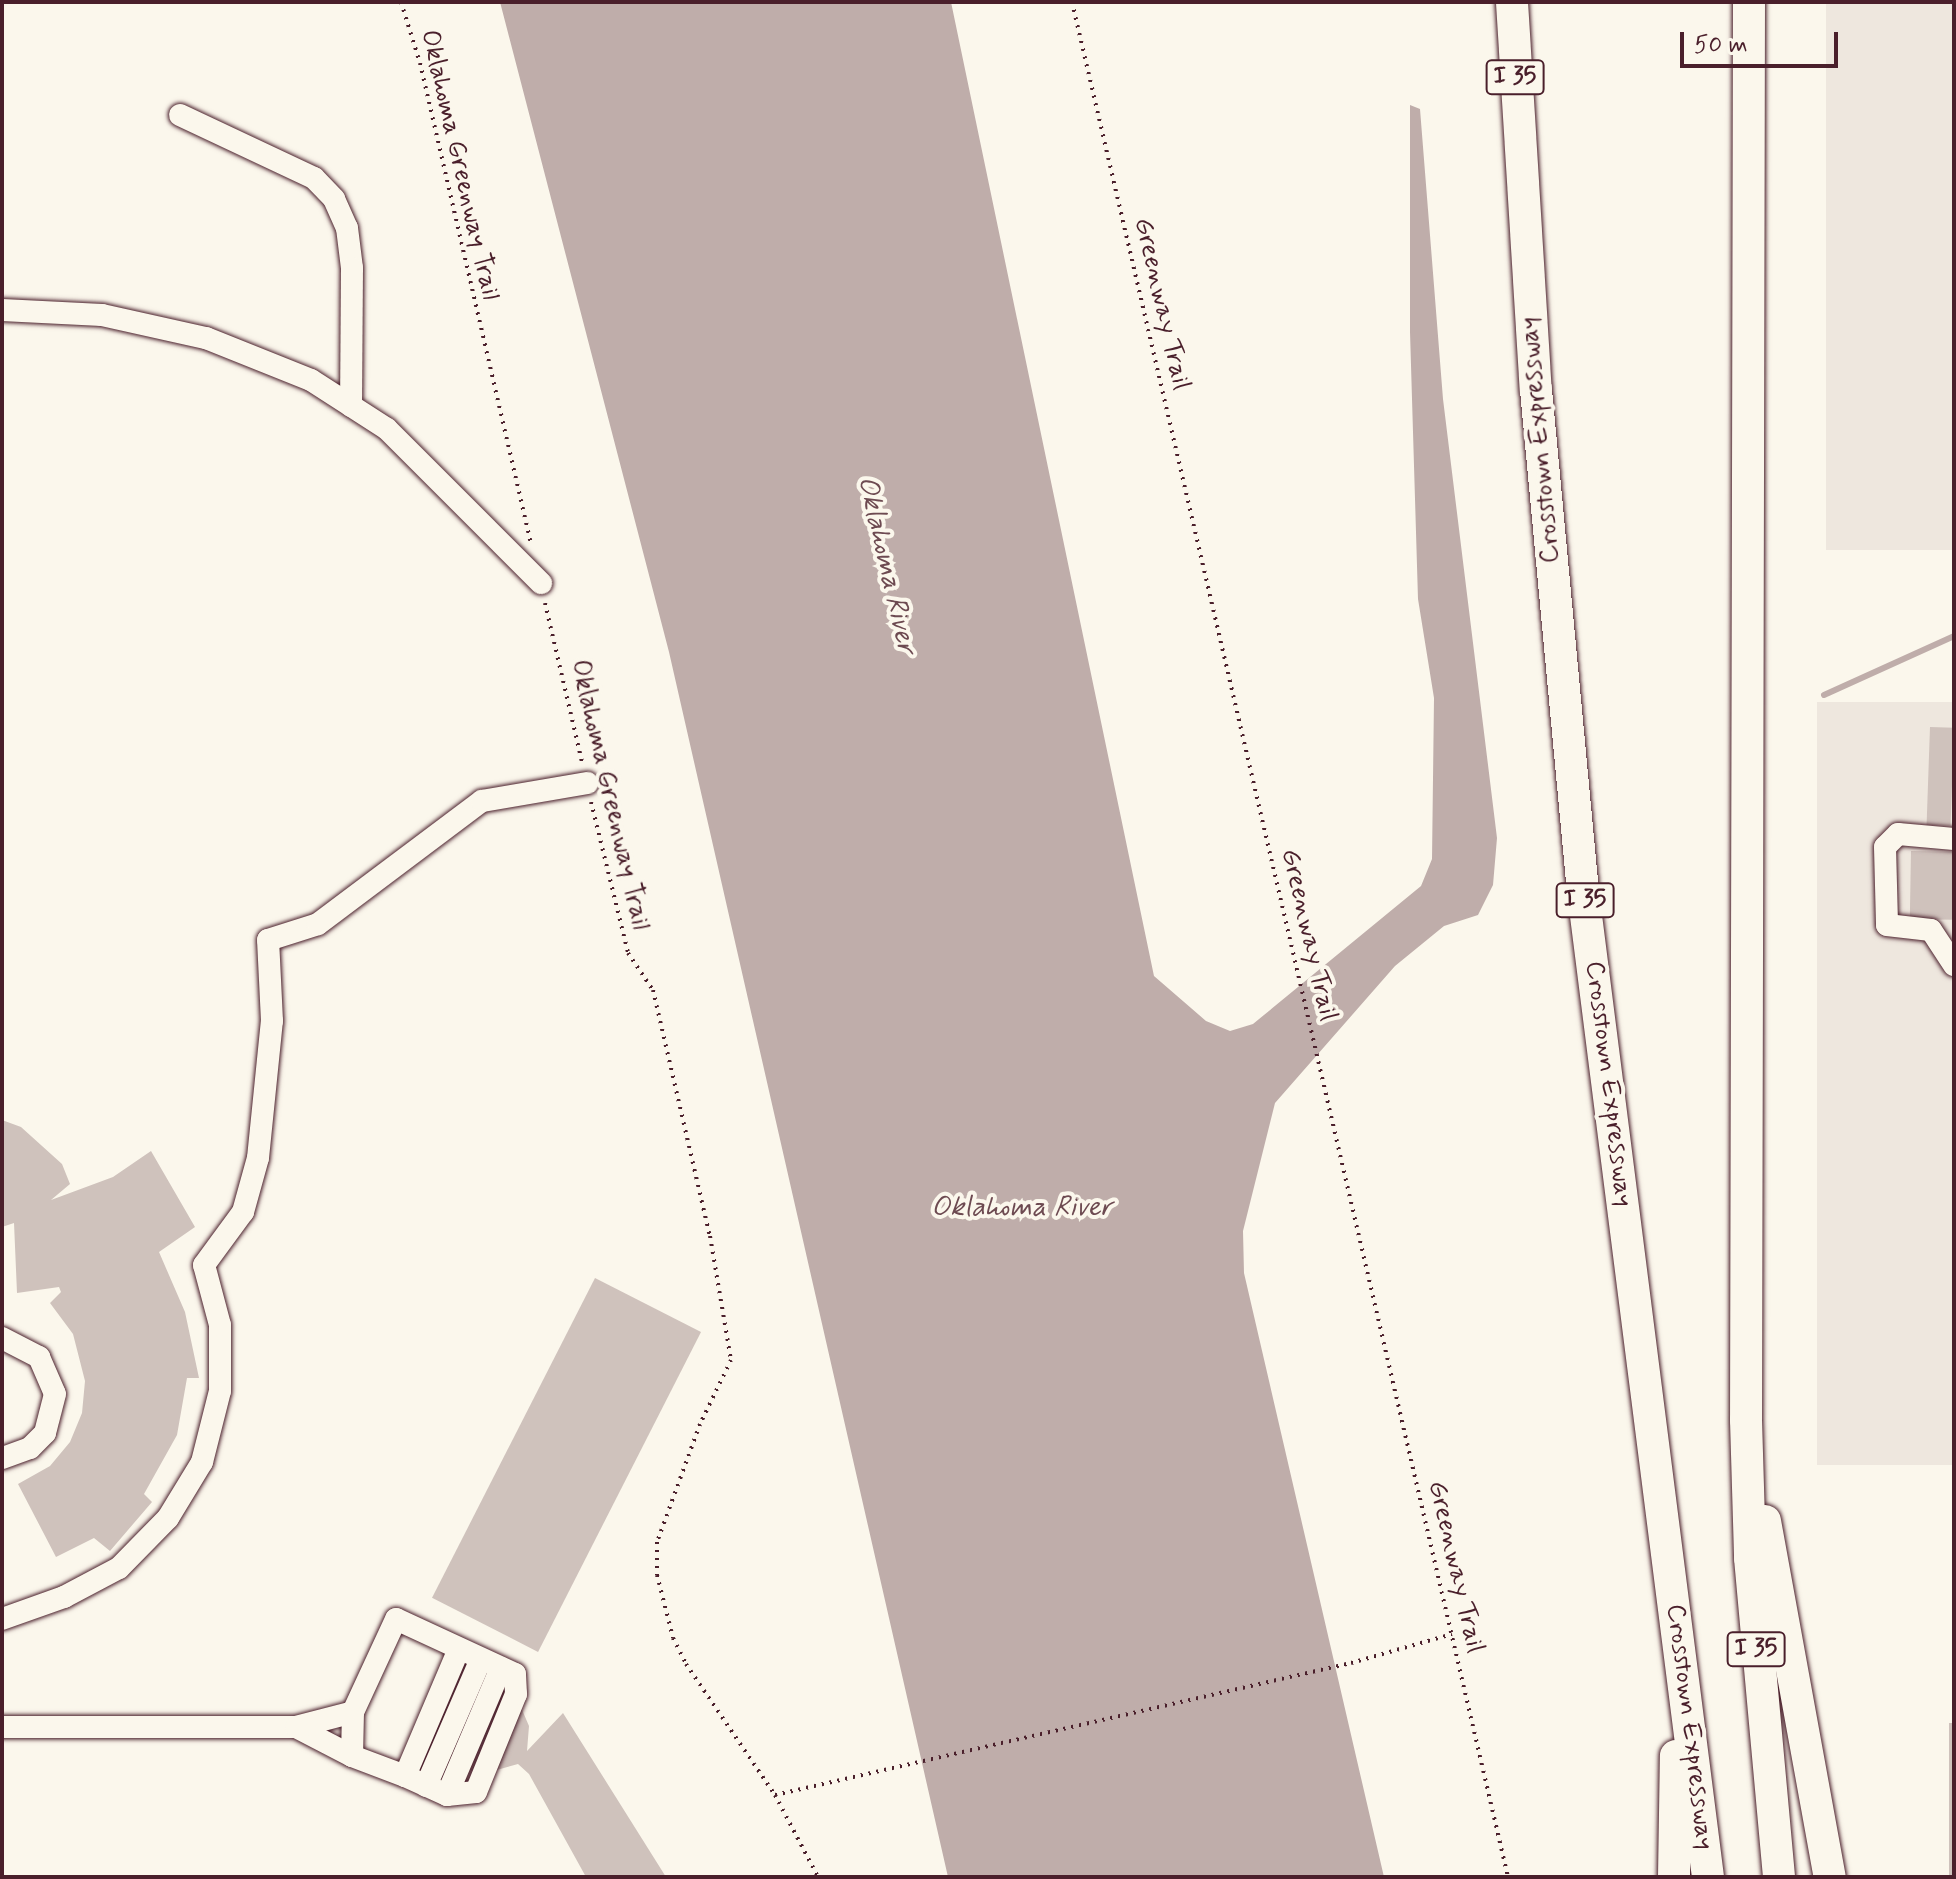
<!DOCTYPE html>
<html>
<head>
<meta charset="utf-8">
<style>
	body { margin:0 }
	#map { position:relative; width:1956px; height:1879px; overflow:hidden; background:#fbf7ec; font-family:Mynerve,sans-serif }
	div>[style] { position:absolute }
	.built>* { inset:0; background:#eee7de; transform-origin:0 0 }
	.water>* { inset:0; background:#bfadaa }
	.stream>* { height:6px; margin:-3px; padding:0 3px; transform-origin:3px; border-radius:3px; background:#bfadaa }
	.building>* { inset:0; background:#cfc2bc; transform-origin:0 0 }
	.path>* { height:4px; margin-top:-2px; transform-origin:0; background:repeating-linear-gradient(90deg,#4a1f2b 0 2px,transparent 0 8px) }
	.roads { filter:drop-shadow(0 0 2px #4a1f2b) drop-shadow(0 0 2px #4a1f2b) }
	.minor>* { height:22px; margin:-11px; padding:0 11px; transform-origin:11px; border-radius:11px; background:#fbf7ec }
	.highway>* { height:32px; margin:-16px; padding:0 16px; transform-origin:16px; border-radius:16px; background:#fbf7ec }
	span { translate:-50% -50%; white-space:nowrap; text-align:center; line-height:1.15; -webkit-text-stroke:8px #fbf7ec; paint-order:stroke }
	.shield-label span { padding:2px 6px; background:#fbf7ec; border:2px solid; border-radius:6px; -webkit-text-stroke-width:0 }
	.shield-label { font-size:24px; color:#4a1f2b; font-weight:700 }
	.street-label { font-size:26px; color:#4a1f2b }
	.water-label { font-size:28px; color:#6d4a51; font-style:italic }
	.frame { position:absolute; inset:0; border:4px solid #4a1f2b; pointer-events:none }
	.scale { position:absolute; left:1680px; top:32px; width:158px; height:36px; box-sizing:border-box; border:4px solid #4a1f2b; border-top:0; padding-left:10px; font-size:24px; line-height:28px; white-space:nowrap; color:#4a1f2b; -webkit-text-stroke:6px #fbf7ec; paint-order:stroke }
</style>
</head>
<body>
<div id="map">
	<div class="built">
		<i style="left:1826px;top:2px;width:128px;height:548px"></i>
		<i style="left:1954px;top:702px;width:763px;height:137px;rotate:90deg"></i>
	</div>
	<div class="water">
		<i style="clip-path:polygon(500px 2px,951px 2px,1154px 976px,1206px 1021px,1230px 1031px,1253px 1024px,1421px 886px,1432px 859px,1434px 698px,1418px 599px,1410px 332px,1410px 105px,1420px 109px,1443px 399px,1497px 838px,1493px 885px,1478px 915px,1444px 926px,1395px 966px,1275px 1103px,1243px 1231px,1244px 1273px,1384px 1877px,948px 1877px,669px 652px)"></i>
	</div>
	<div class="stream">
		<i style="left:1824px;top:695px;width:143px;rotate:-24.4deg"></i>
	</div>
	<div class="building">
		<i style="left:1930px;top:727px;width:24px;height:98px;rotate:2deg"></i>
		<i style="left:1911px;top:851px;width:43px;height:68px;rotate:1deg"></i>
		<i style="clip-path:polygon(2px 1120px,21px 1127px,62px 1164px,70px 1184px,51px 1200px,113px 1177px,151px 1151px,195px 1227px,159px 1252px,185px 1312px,199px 1378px,187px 1378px,177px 1435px,144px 1494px,152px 1502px,110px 1551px,94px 1538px,56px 1557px,18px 1484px,50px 1466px,70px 1442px,82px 1413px,85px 1381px,73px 1334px,50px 1303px,61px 1292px,59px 1287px,17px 1293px,14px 1223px,2px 1227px)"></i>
		<i style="left:595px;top:1278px;width:119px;height:359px;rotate:27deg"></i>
		<i style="clip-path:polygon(476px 1687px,503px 1689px,520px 1705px,529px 1726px,527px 1751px,563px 1713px,666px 1877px,586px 1877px,529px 1774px,518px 1764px,479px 1775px,451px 1759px,442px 1741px,441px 1720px,454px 1699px)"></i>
		<i style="left:1949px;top:1723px;width:5px;height:154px"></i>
	</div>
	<div class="path">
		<i style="left:401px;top:2px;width:64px;rotate:72.7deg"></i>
		<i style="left:420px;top:63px;width:494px;rotate:77deg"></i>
		<i style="left:1072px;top:2px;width:1925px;rotate:76.91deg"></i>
		<i style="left:545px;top:603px;width:163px;rotate:76.9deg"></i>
		<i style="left:591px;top:802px;width:155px;rotate:76.2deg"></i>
		<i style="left:628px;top:953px;width:45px;rotate:56deg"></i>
		<i style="left:653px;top:990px;width:253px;rotate:77deg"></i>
		<i style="left:710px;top:1236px;width:126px;rotate:80.4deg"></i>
		<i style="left:731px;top:1360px;width:71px;rotate:115.8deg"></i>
		<i style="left:700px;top:1424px;width:126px;rotate:110deg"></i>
		<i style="left:657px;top:1542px;width:33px;rotate:90deg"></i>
		<i style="left:657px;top:1575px;width:65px;rotate:75.7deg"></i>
		<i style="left:673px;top:1638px;width:29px;rotate:63deg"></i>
		<i style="left:686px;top:1664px;width:158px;rotate:55.8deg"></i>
		<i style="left:775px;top:1795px;width:93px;rotate:62.3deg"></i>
		<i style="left:775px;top:1795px;width:591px;rotate:-12.91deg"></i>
		<i style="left:1351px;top:1663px;width:105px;rotate:-16deg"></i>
	</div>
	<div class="roads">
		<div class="minor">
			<i style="left:180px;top:115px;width:148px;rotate:25.2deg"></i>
			<i style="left:314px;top:178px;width:29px;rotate:46deg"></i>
			<i style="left:334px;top:199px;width:32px;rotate:66deg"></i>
			<i style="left:347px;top:228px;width:40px;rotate:82.9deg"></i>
			<i style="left:352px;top:268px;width:138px;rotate:90.4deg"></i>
			<i style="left:2px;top:310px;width:100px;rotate:2.9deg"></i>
			<i style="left:102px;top:315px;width:107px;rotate:12.5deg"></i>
			<i style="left:206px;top:338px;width:113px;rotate:21.8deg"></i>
			<i style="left:311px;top:380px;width:90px;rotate:32.8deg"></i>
			<i style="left:387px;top:429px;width:218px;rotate:45deg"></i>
			<i style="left:1954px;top:839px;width:56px;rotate:-174.9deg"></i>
			<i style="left:1898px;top:834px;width:18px;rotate:135deg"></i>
			<i style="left:1885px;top:847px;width:78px;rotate:88.5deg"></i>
			<i style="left:1887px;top:925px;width:44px;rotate:6.5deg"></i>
			<i style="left:1931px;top:930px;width:42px;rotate:56.7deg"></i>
			<i style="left:2px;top:1338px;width:42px;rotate:27.2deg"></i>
			<i style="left:39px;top:1357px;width:40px;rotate:66.6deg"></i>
			<i style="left:55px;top:1394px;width:40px;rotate:104.4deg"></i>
			<i style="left:45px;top:1433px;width:21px;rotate:135deg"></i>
			<i style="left:30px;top:1448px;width:30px;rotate:160deg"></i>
			<i style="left:2px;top:1619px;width:66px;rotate:-19.5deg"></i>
			<i style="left:64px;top:1597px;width:62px;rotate:-27.8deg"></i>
			<i style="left:119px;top:1568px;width:70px;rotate:-45.6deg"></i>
			<i style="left:168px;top:1518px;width:66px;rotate:-58.7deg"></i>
			<i style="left:202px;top:1462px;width:73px;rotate:-75.8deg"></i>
			<i style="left:220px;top:1391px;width:66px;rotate:-90deg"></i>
			<i style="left:220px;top:1325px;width:62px;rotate:-104.9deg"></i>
			<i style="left:204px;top:1265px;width:66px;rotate:-53.7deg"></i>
			<i style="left:243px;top:1212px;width:56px;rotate:-74.5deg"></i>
			<i style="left:258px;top:1158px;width:138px;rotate:-84.2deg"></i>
			<i style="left:272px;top:1021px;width:81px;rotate:-92.8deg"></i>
			<i style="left:268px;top:940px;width:52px;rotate:-17.7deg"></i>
			<i style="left:318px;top:924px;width:205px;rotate:-36.9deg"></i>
			<i style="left:482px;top:801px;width:107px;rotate:-9.7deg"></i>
			<i style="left:2px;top:1727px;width:294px"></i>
			<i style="left:352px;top:1756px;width:63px;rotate:-152.6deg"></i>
			<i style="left:296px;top:1727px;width:59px;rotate:-14.7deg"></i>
			<i style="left:405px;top:1776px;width:46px;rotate:24.3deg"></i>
			<i style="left:447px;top:1795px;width:29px;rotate:-6deg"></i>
			<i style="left:476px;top:1792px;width:106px;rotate:-67.8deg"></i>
			<i style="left:516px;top:1694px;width:20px;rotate:-93deg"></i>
			<i style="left:515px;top:1674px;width:131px;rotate:-155.2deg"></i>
			<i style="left:396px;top:1619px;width:102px;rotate:114.8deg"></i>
			<i style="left:353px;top:1712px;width:44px;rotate:91.3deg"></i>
			<i style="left:352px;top:1756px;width:57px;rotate:20.7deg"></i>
			<i style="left:405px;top:1776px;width:138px;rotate:-67deg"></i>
			<i style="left:426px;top:1786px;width:138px;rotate:-66.6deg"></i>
			<i style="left:447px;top:1795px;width:138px;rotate:-67deg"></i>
		</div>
		<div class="highway">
			<i style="left:1512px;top:2px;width:389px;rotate:86.5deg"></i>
			<i style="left:1536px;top:390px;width:504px;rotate:84.65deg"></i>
			<i style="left:1583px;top:892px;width:993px;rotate:82.77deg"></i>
			<i style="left:1749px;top:2px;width:1418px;rotate:90.12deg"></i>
			<i style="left:1746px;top:1420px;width:138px;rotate:88.3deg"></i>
			<i style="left:1750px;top:1558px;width:320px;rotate:84.8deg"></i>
			<i style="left:1765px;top:1521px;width:362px;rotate:79.7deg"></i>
			<i style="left:1674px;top:1877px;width:121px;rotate:-89.1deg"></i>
		</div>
	</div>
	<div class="shield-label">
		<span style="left:1515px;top:77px">I 35</span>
		<span style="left:1585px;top:900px">I 35</span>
		<span style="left:1756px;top:1649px">I 35</span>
	</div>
	<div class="street-label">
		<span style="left:459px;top:165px;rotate:77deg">Oklahoma Greenway Trail</span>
		<span style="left:1161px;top:304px;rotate:77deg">Greenway Trail</span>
		<span style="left:1541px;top:440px;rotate:-95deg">Crosstown Expressway</span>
		<span style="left:609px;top:795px;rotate:77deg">Oklahoma Greenway Trail</span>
		<span style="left:1308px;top:935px;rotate:77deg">Greenway Trail</span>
		<span style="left:1608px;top:1084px;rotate:83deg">Crosstown Expressway</span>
		<span style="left:1455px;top:1567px;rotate:77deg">Greenway Trail</span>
		<span style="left:1689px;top:1727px;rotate:83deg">Crosstown Expressway</span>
	</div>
	<div class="water-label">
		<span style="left:886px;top:565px;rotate:77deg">Oklahoma River</span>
		<span style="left:1022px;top:1208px">Oklahoma River</span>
	</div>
	<div class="frame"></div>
	<div class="scale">50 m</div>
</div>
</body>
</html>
